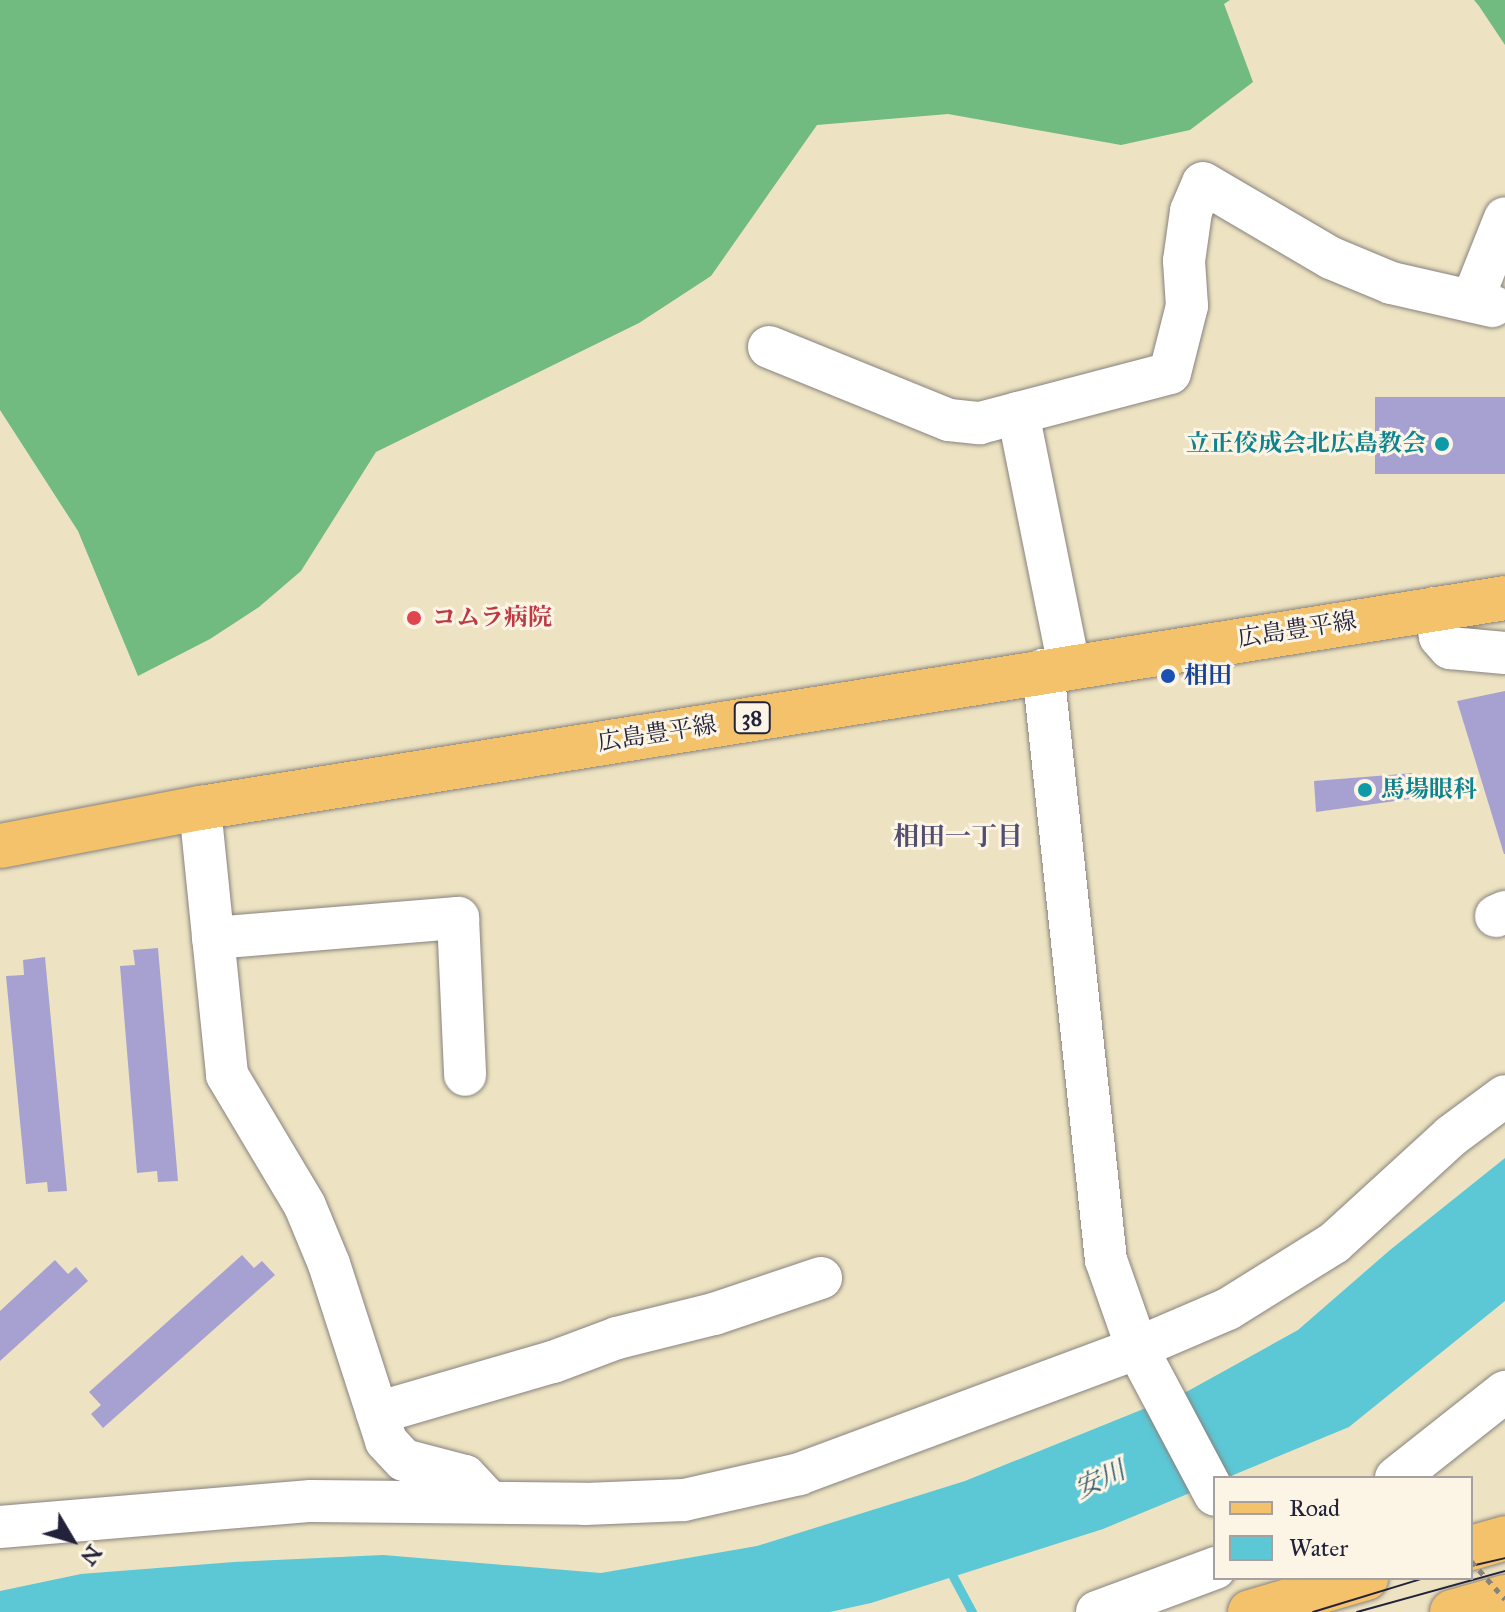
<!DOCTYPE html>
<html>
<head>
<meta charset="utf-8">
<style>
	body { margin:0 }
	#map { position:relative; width:1505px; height:1612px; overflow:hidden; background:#ede3c2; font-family:"IM FELL Great Primer","Noto Serif JP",serif }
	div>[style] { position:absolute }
	.forest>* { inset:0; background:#71ba80 }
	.water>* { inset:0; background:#5cc7d5 }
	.stream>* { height:9px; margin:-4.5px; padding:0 4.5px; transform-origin:4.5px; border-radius:4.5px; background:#5cc7d5 }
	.building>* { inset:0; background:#a7a1d1; transform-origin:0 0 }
	.roads { filter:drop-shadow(0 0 2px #88827e) drop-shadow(0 0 2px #88827e) }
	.minor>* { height:42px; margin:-21px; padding:0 21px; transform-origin:21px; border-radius:21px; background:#fff }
	.major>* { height:44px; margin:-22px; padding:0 22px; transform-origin:22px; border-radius:22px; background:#f3c26a }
	.tram>* { height:2px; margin:-1px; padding:0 1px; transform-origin:1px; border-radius:1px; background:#22223b }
	.path-bridge>* { height:5px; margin-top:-2.5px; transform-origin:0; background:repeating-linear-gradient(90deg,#88827e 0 6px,transparent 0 12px) }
	.dots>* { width:22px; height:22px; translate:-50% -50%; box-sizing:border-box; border:4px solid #fcf5e5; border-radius:50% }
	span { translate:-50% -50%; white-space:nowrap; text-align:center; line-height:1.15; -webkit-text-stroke:6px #fcf5e5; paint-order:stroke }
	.shield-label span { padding:2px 6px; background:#fcf5e5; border:2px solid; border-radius:6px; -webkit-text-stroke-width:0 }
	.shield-label { font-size:22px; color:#22223b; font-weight:700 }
	.culture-label { font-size:24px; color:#0d838f; font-weight:700 }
	.right { translate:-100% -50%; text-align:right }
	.left { translate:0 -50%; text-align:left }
	.health-label { font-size:24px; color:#be3a42; font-weight:700 }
	.street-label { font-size:24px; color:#22223b }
	.transit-label { font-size:24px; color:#164399; font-weight:700 }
	.neighbourhood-label { font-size:26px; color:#514e70; font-weight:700 }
	.water-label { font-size:26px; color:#365c71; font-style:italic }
	.legend { position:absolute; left:1213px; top:1476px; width:260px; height:104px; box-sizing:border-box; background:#fcf5e5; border:2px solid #a5a1a1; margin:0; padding:10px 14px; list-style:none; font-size:24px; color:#22223b }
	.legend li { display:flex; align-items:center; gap:16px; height:40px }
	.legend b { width:40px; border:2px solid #a5a1a1 }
	.north { position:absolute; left:32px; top:1500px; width:80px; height:80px; -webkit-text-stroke:6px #fcf5e5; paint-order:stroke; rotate:128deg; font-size:22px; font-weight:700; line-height:32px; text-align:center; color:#22223b }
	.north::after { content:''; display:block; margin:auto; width:28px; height:36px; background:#22223b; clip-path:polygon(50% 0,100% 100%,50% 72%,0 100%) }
</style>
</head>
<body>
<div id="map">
	<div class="forest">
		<i style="clip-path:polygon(0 0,1230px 0,1224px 4px,1253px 82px,1190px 130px,1121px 145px,948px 114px,817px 125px,711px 276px,639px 323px,376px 452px,301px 571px,259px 607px,210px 639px,138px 676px,78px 531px,0 410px)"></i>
		<i style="clip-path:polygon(1474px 0,1505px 0,1505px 45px,1479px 6px)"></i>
	</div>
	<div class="water">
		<i style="clip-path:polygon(1505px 1158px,1505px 1301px,1349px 1427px,1103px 1529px,871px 1603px,830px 1612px,0 1612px,0 1591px,81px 1574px,234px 1562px,383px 1555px,601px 1573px,757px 1546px,965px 1481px,1188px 1391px,1298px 1330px,1390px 1250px)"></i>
	</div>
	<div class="stream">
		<i style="left:949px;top:1569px;width:49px;rotate:61.9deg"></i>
	</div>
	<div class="building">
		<i style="left:1505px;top:397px;width:77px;height:130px;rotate:90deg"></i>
		<i style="clip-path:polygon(1505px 691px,1505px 854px,1504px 854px,1457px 701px)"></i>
		<i style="clip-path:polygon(1414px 773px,1417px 798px,1316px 812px,1314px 781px)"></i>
		<i style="clip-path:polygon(158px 948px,178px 1181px,158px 1182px,157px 1171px,137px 1173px,120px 966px,135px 965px,133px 950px)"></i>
		<i style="clip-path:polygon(45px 957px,67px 1191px,48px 1192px,47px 1182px,26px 1184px,6px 976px,24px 975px,23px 960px)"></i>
		<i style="clip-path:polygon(242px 1255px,254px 1268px,262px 1261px,275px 1275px,103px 1428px,91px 1414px,101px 1405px,89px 1392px)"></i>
		<i style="clip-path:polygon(55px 1260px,68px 1274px,76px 1267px,88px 1281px,0 1361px,0 1311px)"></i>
	</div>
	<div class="roads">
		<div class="minor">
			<i style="left:1472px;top:301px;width:89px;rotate:-68.3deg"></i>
			<i style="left:769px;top:347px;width:194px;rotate:22.1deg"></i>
			<i style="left:949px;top:420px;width:31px;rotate:6deg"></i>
			<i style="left:980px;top:423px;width:196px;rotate:-14.7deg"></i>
			<i style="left:1170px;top:373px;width:69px;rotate:-75.8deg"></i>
			<i style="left:1187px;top:306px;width:45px;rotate:-93.8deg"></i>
			<i style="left:1184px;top:261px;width:50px;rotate:-82deg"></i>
			<i style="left:1191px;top:211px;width:30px;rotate:-67deg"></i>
			<i style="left:1203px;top:183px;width:148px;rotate:30.4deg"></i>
			<i style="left:1331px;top:258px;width:65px;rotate:22.6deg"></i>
			<i style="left:1391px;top:283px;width:104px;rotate:12.8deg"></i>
			<i style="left:1018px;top:413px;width:259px;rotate:78.6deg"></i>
			<i style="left:1435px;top:608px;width:29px;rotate:80deg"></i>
			<i style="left:1440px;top:637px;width:15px;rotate:48deg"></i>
			<i style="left:1450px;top:648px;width:55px;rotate:5.2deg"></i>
			<i style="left:1043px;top:670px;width:593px;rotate:83.91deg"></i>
			<i style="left:1106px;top:1260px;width:93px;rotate:70.6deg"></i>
			<i style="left:1137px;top:1348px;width:166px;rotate:62deg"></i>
			<i style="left:200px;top:808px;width:268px;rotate:84.2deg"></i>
			<i style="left:227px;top:1075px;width:152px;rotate:59.2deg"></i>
			<i style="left:305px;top:1206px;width:63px;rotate:67.5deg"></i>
			<i style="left:329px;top:1264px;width:186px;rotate:72.1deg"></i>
			<i style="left:386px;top:1441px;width:26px;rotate:47deg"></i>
			<i style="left:404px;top:1460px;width:63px;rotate:14.7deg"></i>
			<i style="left:465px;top:1476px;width:35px;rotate:47deg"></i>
			<i style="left:1496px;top:916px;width:10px;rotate:-24deg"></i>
			<i style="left:213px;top:938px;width:246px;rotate:-4.7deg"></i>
			<i style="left:458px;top:918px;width:157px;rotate:87.4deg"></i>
			<i style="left:377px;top:1413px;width:183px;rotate:-16.2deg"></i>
			<i style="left:553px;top:1362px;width:68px;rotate:-20.6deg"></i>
			<i style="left:617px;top:1338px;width:100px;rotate:-13.9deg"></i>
			<i style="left:714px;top:1314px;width:113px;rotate:-18.6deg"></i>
			<i style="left:1396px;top:1478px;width:139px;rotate:-38.3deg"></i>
			<i style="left:0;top:1527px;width:312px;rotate:-4.8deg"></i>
			<i style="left:311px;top:1501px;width:274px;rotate:0.6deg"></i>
			<i style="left:585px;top:1504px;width:99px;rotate:-2.3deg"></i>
			<i style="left:684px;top:1500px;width:118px;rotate:-12.7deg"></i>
			<i style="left:799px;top:1474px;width:361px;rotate:-20.4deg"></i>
			<i style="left:1137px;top:1348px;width:99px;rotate:-23.2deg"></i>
			<i style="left:1228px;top:1309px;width:125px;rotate:-31.9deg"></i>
			<i style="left:1334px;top:1243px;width:159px;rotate:-42.4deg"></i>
			<i style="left:1451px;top:1136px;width:67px;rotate:-36.5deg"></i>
			<i style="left:1097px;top:1612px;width:126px;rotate:-20.4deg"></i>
		</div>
		<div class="major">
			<i style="left:0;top:846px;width:204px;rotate:-10.8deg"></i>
			<i style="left:200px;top:808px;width:1322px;rotate:-9.14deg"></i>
			<i style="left:1471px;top:1548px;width:35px;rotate:-16deg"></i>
			<i style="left:1250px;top:1612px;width:121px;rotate:-16.3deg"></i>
			<i style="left:1452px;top:1612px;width:55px;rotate:-15.8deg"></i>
		</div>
	</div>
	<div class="tram">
		<i style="left:1471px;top:1566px;width:35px;rotate:-13deg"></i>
		<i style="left:1313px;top:1612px;width:116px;rotate:-17deg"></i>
		<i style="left:1357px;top:1612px;width:154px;rotate:-15.5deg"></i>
	</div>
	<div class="path-bridge">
		<i style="left:1471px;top:1561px;width:51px;rotate:48.2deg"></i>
	</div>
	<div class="dots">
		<i style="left:1442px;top:444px;background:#0f9aa8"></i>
		<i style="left:414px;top:618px;background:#e0444e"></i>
		<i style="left:1168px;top:676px;background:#1a4fb4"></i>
		<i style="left:1365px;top:790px;background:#0f9aa8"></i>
	</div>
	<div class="shield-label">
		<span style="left:752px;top:718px">38</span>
	</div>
	<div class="culture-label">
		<span class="right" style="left:1426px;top:444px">立正佼成会北広島教会</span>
		<span class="left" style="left:1381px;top:790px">馬場眼科</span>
	</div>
	<div class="health-label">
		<span class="left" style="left:432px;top:618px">コムラ病院</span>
	</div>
	<div class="street-label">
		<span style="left:1297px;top:630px;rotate:-9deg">広島豊平線</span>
		<span style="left:657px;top:734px;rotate:-9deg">広島豊平線</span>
	</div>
	<div class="transit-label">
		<span class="left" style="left:1184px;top:676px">相田</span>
	</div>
	<div class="neighbourhood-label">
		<span style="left:958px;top:837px">相田一丁目</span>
	</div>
	<div class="water-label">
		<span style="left:1100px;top:1480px;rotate:-25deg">安川</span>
	</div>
	<ul class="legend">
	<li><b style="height:10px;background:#f3c26a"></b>Road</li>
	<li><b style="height:22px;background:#5cc7d5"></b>Water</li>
	</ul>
	<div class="north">N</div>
</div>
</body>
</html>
